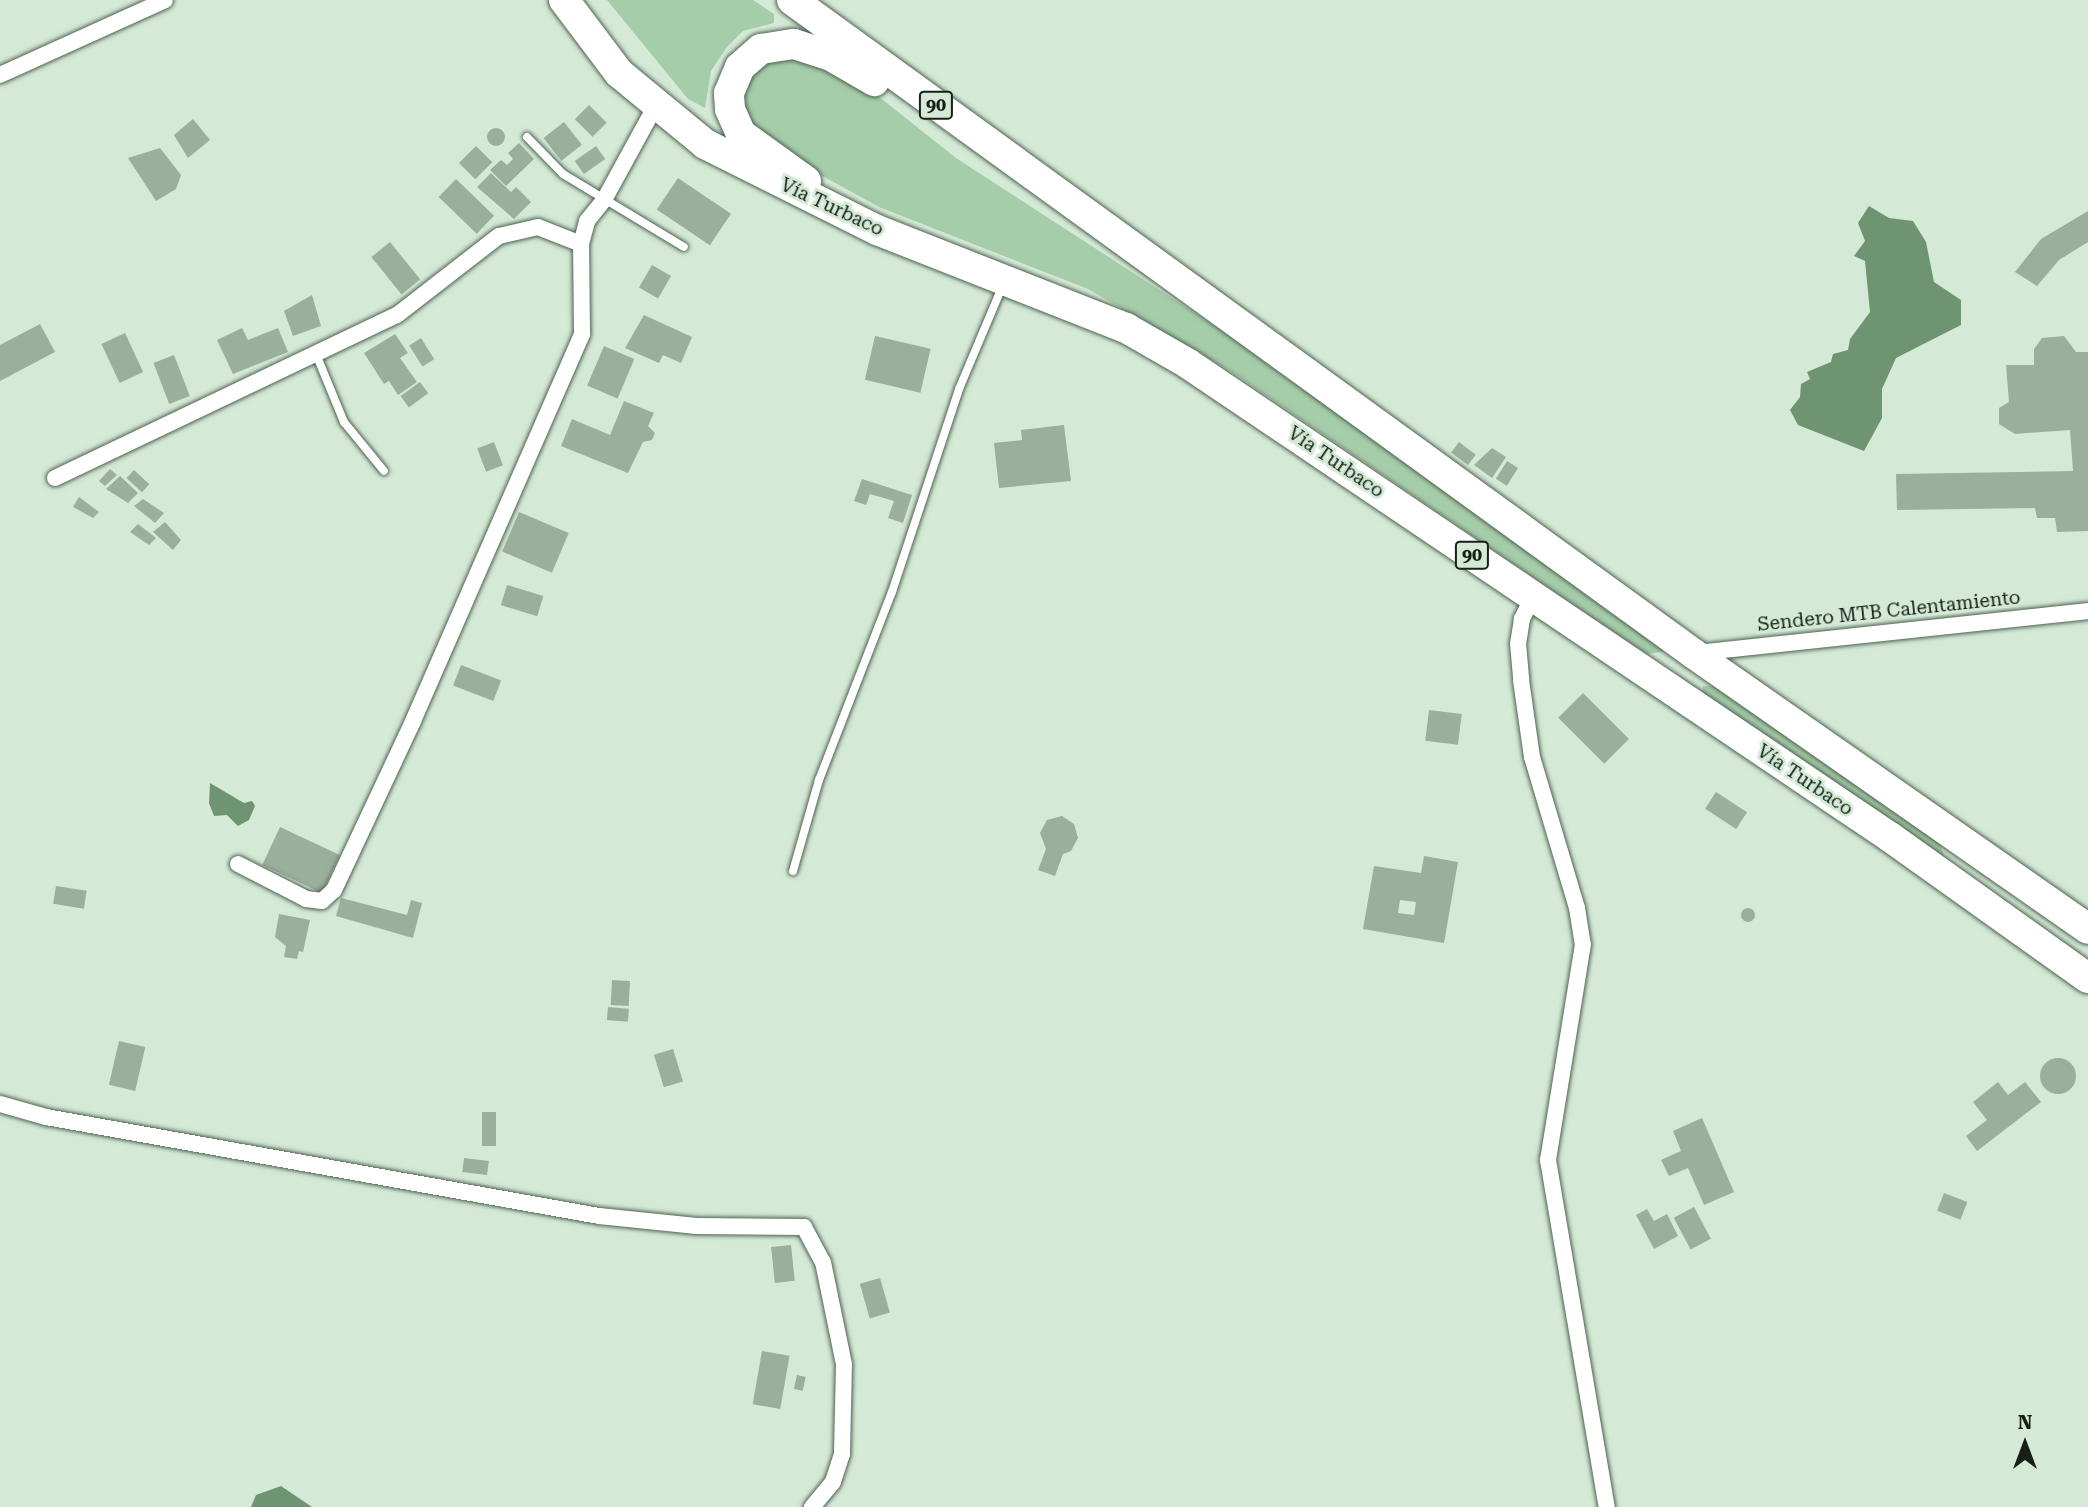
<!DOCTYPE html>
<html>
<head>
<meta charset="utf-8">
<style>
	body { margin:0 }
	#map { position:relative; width:2088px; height:1507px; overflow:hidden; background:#d4ead6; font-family:"Roboto Serif",serif }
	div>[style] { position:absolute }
	.green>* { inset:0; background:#a6cda9 }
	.water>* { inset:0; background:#6e9472 }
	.building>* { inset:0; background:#9aaf9c; transform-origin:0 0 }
	.round { border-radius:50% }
	.roads { filter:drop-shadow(0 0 2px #4f6251) drop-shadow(0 0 2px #4f6251) }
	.lane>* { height:8px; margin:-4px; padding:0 4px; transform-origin:4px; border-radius:4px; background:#fff }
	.street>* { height:16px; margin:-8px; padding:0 8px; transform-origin:8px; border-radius:8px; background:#fff }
	.highway>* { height:30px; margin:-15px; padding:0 15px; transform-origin:15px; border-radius:15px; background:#fff }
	span { translate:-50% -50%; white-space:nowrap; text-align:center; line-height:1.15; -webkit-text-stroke:6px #d4ead6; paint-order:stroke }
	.shield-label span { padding:2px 5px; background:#d4ead6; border:2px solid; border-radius:5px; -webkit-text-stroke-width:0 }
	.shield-label { font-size:18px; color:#171f18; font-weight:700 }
	.street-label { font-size:19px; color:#171f18 }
	.north { position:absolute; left:1990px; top:1409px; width:70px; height:70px; -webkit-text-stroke:5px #d4ead6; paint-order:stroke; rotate:0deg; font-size:19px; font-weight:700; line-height:28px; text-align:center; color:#171f18 }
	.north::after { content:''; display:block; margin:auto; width:24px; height:32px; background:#171f18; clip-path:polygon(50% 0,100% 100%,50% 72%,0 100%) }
</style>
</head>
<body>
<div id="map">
	<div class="green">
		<i style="clip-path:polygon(607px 0,753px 0,774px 14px,774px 23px,743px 31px,727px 47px,711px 71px,705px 108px,688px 99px)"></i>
		<i style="clip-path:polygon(788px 55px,859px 81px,956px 158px,1215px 326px,1669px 651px,1646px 654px,1229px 370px,1088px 289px,879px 207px,768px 146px,747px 127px,742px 99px,746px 78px,760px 61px)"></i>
		<i style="clip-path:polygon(1703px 686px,1715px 686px,1938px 838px,1946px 861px,1702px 697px)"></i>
	</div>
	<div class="water">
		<i style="clip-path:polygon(1869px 206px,1889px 218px,1913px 221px,1926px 242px,1934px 282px,1961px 300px,1961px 325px,1896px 358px,1882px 389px,1882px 418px,1864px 451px,1798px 425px,1790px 410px,1800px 397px,1801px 384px,1810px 379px,1807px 372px,1831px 362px,1833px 354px,1848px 350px,1850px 339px,1870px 312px,1865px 261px,1854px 256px,1865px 241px,1858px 223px)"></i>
		<i style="clip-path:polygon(210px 783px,244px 803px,252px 801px,255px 806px,249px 820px,238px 826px,227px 815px,214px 816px,209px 803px)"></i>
		<i style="clip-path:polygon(281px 1486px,312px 1507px,251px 1507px,256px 1495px)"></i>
	</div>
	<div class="building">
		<i style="left:589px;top:105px;width:25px;height:20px;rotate:45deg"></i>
		<i style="clip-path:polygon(193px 119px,210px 140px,188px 158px,174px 135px)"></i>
		<i style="left:564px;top:122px;width:29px;height:26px;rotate:52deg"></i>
		<i class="round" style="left:487px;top:128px;width:18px;height:18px"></i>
		<i style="clip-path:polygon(519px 143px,534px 159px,506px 186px,490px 170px,501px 160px,507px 165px,513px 159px,508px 153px)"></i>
		<i style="left:476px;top:146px;width:23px;height:24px;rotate:45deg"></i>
		<i style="left:596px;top:146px;width:16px;height:26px;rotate:55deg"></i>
		<i style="clip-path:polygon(160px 148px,181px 175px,176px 189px,156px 201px,128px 158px)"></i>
		<i style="clip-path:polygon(491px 173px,511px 192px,516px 187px,531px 202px,514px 219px,477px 187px)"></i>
		<i style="left:678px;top:178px;width:64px;height:38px;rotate:34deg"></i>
		<i style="left:456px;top:179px;width:53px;height:25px;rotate:44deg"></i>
		<i style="clip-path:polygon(2088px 211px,2088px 242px,2059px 260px,2037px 286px,2015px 272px,2041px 239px)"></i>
		<i style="left:390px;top:242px;width:48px;height:24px;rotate:51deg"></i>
		<i style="left:652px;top:265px;width:22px;height:26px;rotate:30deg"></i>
		<i style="clip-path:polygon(312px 295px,321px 326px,293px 336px,284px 311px)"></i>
		<i style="clip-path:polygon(644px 315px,692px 337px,681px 363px,663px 355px,659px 363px,625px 348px)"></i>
		<i style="clip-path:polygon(40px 324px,55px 352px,0 381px,0 345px)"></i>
		<i style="clip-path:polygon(242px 328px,248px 340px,278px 328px,288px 352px,233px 374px,217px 340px)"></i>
		<i style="left:125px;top:333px;width:43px;height:26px;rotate:65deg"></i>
		<i style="clip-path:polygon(395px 334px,408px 353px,400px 358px,417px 382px,398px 395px,389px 381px,384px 384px,364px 353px)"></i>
		<i style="left:875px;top:336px;width:57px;height:45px;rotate:13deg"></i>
		<i style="clip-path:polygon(2064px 336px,2076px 352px,2088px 352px,2088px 531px,2057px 532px,2055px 518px,2037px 518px,2035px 508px,1897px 510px,1896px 474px,2073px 471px,2070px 430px,2015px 434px,1999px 424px,1999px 408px,2009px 402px,2006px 365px,2034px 365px,2034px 349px,2042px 338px)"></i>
		<i style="left:421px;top:338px;width:25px;height:14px;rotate:58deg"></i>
		<i style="left:604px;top:346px;width:33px;height:43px;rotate:23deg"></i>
		<i style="left:174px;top:355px;width:44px;height:22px;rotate:69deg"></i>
		<i style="left:420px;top:382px;width:14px;height:24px;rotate:54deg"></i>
		<i style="clip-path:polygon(624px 401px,654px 413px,648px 426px,655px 433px,652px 440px,643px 442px,628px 473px,561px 446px,572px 419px,610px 435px)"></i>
		<i style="clip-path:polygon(1064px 425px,1071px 481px,999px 488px,994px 443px,1022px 440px,1021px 430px)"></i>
		<i style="left:494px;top:442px;width:25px;height:18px;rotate:69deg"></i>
		<i style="left:1459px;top:442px;width:21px;height:13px;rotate:37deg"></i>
		<i style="clip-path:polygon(1492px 448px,1506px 457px,1492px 478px,1474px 465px)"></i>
		<i style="left:1507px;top:461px;width:13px;height:21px;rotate:32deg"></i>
		<i style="clip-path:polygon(110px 469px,117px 475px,105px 486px,99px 481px)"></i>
		<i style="left:134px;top:470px;width:21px;height:11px;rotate:43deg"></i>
		<i style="clip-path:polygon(120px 476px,138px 493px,128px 503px,106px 489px)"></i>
		<i style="clip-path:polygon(862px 479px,912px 495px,903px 523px,888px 518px,894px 501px,870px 494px,866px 505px,854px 501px)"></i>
		<i style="clip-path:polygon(79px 497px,99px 512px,93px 518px,73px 507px)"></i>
		<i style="clip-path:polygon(143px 499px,164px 513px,155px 523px,134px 506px)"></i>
		<i style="left:519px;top:512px;width:54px;height:43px;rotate:23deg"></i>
		<i style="clip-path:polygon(165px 522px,181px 540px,173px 550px,153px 532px)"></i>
		<i style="clip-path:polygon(138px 524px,156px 538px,149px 545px,130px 532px)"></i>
		<i style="left:507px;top:585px;width:38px;height:21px;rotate:17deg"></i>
		<i style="left:461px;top:665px;width:43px;height:22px;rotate:21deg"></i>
		<i style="left:1583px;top:693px;width:65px;height:35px;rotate:45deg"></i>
		<i style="left:1429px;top:710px;width:33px;height:31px;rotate:7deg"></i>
		<i style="left:1716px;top:792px;width:37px;height:20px;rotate:33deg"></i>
		<i style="clip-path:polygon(1062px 816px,1074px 824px,1078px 838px,1071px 851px,1063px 854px,1055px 876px,1038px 870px,1046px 849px,1040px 833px,1047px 820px)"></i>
		<i style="left:280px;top:827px;width:66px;height:42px;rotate:25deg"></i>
		<i style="clip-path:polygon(evenodd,1424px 856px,1458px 862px,1444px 943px,1363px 929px,1374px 866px,1421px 873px,1424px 856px,1400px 900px,1416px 902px,1414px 915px,1398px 913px,1400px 900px)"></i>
		<i style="left:56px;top:886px;width:31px;height:18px;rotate:9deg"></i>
		<i style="clip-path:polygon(341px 898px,407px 915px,411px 900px,422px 903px,413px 938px,336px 916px)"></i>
		<i class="round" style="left:1741px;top:908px;width:14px;height:14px"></i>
		<i style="clip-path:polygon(279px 914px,310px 920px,303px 952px,299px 951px,297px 959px,284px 957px,286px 946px,275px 937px)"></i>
		<i style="left:612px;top:980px;width:18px;height:25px;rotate:3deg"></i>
		<i style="left:608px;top:1007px;width:21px;height:13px;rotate:5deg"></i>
		<i style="left:119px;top:1041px;width:27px;height:45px;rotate:13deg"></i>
		<i style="left:673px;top:1049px;width:34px;height:20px;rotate:73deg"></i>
		<i class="round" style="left:2040px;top:1058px;width:36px;height:36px"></i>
		<i style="clip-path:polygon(1998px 1082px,2008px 1095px,2025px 1082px,2041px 1102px,1977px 1151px,1966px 1136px,1987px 1120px,1973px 1102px)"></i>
		<i style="left:482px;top:1112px;width:14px;height:34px"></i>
		<i style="clip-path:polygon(1702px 1118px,1734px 1192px,1704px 1205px,1688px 1168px,1669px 1176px,1661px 1160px,1681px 1151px,1673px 1131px)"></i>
		<i style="left:464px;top:1158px;width:25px;height:14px;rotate:7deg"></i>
		<i style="left:1944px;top:1193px;width:25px;height:19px;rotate:21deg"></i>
		<i style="left:1694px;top:1207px;width:36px;height:23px;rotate:62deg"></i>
		<i style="clip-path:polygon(1647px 1209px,1654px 1221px,1667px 1214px,1678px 1236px,1654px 1249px,1636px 1215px)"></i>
		<i style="left:791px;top:1245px;width:36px;height:20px;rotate:84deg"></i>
		<i style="left:880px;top:1278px;width:36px;height:21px;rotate:74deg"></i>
		<i style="left:762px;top:1351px;width:28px;height:54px;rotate:10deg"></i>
		<i style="left:797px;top:1375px;width:9px;height:14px;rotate:13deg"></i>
	</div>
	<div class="roads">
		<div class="lane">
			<i style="left:527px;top:137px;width:52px;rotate:45.8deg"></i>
			<i style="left:563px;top:174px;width:141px;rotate:31.1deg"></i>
			<i style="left:316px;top:354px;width:74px;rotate:67.6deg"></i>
			<i style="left:344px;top:422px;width:63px;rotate:50.8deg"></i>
			<i style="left:793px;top:871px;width:95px;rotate:-74.1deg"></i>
			<i style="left:819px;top:780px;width:202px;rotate:-68.8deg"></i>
			<i style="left:892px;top:592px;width:214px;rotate:-71.7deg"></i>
			<i style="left:959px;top:389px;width:111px;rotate:-67.1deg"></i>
		</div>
		<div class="street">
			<i style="left:0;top:75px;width:181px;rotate:-24.4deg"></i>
			<i style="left:55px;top:478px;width:379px;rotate:-25.5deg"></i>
			<i style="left:397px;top:315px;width:129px;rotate:-37.8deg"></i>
			<i style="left:499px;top:236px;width:40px;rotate:-13deg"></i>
			<i style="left:538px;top:227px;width:46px;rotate:21.6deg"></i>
			<i style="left:1533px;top:597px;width:25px;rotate:117deg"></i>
			<i style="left:1522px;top:619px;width:24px;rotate:99deg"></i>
			<i style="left:1518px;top:643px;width:37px;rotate:85deg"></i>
			<i style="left:1521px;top:680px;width:78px;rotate:81.9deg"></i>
			<i style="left:1532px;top:757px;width:158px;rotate:73.4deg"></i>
			<i style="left:1577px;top:908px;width:36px;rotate:81deg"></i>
			<i style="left:1583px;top:944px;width:219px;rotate:99.2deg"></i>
			<i style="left:1548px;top:1160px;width:352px;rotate:80.4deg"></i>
			<i style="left:1696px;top:653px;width:394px;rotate:-6.1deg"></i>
			<i style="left:238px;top:864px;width:76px;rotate:27.2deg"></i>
			<i style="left:306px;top:899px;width:16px;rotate:7deg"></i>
			<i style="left:322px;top:901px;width:16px;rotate:-43deg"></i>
			<i style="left:334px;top:890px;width:187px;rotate:-64.9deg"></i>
			<i style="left:413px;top:721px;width:422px;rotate:-66.4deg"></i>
			<i style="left:582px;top:334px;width:90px;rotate:-90.6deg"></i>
			<i style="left:581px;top:244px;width:24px;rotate:-75deg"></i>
			<i style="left:587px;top:221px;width:27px;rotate:-51deg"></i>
			<i style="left:604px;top:200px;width:108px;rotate:-61.3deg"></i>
			<i style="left:0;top:1104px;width:48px;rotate:15.8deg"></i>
			<i style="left:46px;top:1117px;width:562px;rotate:10.15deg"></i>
			<i style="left:599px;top:1216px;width:98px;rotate:5.9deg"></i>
			<i style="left:696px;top:1226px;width:108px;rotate:0.5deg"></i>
			<i style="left:804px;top:1227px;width:40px;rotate:62deg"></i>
			<i style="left:823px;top:1262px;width:104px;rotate:78.4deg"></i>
			<i style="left:844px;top:1364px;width:90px;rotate:91.3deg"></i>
			<i style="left:842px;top:1454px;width:29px;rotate:108deg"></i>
			<i style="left:833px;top:1482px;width:33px;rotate:130deg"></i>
		</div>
		<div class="highway">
			<i style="left:564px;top:0;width:91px;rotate:53deg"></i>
			<i style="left:619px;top:73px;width:112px;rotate:39.5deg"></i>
			<i style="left:705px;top:144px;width:192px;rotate:26.6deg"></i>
			<i style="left:877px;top:230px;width:268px;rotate:21.5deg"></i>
			<i style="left:1126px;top:328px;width:70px;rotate:29.8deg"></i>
			<i style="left:1187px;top:363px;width:848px;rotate:33.99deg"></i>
			<i style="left:1890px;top:837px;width:243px;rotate:35.5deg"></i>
			<i style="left:792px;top:0;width:1114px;rotate:35.94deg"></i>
			<i style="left:1694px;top:654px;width:480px;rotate:34.9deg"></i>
			<i style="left:806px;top:181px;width:80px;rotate:-144.1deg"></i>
			<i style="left:741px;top:134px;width:27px;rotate:-114deg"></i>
			<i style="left:730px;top:109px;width:16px;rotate:-94deg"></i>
			<i style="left:729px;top:93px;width:28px;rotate:-67deg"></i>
			<i style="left:740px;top:67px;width:28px;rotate:-41deg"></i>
			<i style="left:761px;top:49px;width:33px;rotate:-9deg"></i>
			<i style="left:794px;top:44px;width:39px;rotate:18deg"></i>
			<i style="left:831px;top:56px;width:50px;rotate:30.2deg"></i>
		</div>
	</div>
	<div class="shield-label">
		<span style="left:936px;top:105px">90</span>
		<span style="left:1472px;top:555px">90</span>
	</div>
	<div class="street-label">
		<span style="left:832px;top:207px;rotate:25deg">Vía Turbaco</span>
		<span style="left:1336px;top:462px;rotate:34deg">Vía Turbaco</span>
		<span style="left:1889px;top:611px;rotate:-6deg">Sendero MTB Calentamiento</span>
		<span style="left:1805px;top:780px;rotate:34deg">Vía Turbaco</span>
	</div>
	<div class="north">N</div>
</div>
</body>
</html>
